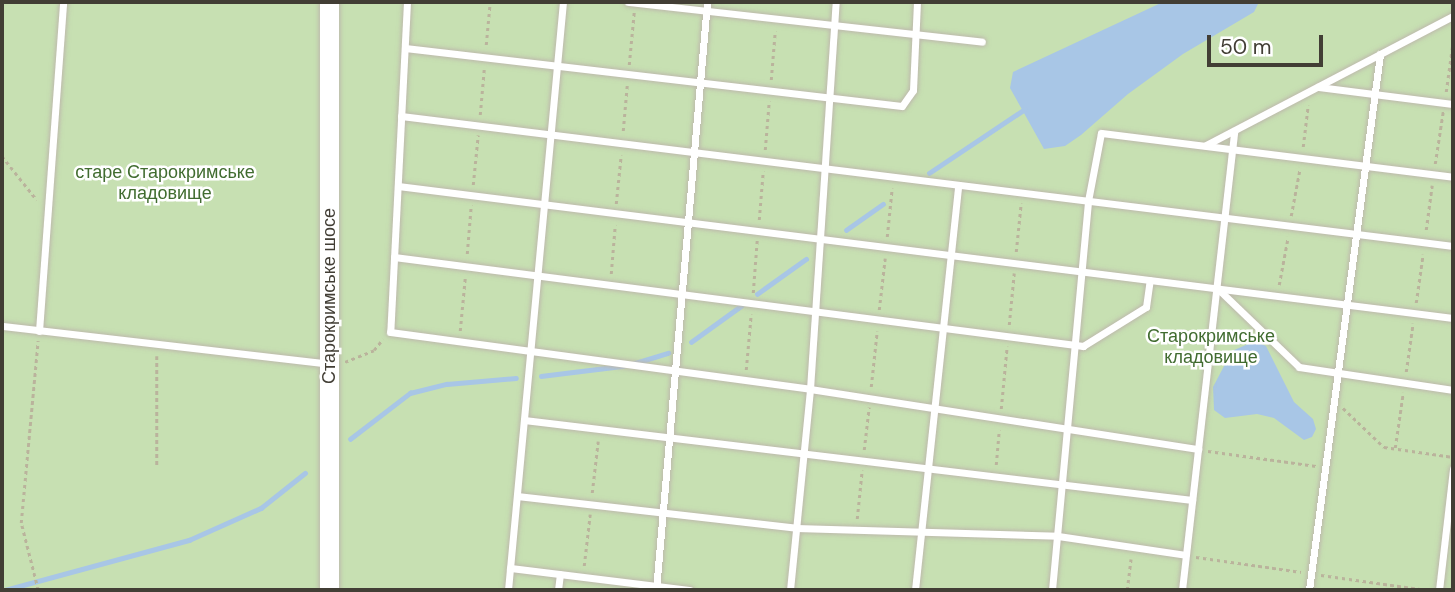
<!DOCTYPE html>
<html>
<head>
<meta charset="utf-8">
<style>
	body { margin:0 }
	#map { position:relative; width:1455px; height:592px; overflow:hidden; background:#f0eee5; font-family:"DM Sans",sans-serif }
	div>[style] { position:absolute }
	.green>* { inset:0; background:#c7e0b2; transform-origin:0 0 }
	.water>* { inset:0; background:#a8c6e6 }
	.stream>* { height:4.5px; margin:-2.25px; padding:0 2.25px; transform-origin:2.25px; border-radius:2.25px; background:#a8c6e6 }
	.path>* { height:2.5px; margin-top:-1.25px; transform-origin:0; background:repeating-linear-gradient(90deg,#bab39c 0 3.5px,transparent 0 7px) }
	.roads { filter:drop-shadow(0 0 2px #bdb9ac) drop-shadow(0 0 2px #bdb9ac) }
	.service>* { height:7px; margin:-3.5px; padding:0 3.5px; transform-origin:3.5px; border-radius:3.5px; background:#fff }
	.tertiary>* { height:19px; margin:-9.5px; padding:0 9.5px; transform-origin:9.5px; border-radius:9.5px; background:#fff }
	span { translate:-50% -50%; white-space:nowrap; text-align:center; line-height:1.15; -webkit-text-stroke:5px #fff; paint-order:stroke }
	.park-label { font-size:18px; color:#416c30 }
	.street-label { font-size:18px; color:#423e35 }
	.frame { position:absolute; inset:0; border:4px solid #423e35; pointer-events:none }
	.scale { position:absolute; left:1207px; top:35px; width:116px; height:32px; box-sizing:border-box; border:4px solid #423e35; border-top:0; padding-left:9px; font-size:21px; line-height:24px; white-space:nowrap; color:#423e35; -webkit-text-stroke:5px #fff; paint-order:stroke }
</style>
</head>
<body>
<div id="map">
	<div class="green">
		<i style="left:2px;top:2px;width:1451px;height:588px"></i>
	</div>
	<div class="water">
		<i style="clip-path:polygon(1163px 2px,1259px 2px,1254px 12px,1183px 54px,1128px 94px,1081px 135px,1065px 146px,1044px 149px,1010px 88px,1013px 72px)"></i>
		<i style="clip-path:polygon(1255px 341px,1266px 346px,1294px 402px,1313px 419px,1316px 429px,1312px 437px,1304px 440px,1274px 418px,1257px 414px,1225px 418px,1214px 410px,1213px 387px,1232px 351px)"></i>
	</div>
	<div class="stream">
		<i style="left:929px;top:173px;width:115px;rotate:-33.7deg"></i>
		<i style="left:846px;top:230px;width:45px;rotate:-35.1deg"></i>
		<i style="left:757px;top:294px;width:60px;rotate:-35.5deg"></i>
		<i style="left:691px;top:342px;width:62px;rotate:-35.8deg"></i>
		<i style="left:632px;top:364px;width:38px;rotate:-17deg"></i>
		<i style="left:541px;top:376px;width:83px;rotate:-7deg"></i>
		<i style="left:350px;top:439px;width:76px;rotate:-37.5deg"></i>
		<i style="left:410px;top:393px;width:38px;rotate:-14deg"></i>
		<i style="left:447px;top:384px;width:69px;rotate:-5deg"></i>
		<i style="left:5px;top:590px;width:191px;rotate:-15.2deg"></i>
		<i style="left:189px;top:540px;width:79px;rotate:-24deg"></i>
		<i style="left:261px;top:508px;width:56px;rotate:-38.5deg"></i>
	</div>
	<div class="path">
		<i style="left:486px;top:45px;width:43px;rotate:-84.7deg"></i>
		<i style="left:629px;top:65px;width:53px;rotate:-84.6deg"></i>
		<i style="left:771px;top:80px;width:49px;rotate:-85.3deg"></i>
		<i style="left:1446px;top:92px;width:51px;rotate:-82.2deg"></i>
		<i style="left:480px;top:115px;width:46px;rotate:-85deg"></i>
		<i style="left:623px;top:131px;width:46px;rotate:-85deg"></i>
		<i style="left:1303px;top:147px;width:42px;rotate:-83.2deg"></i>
		<i style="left:765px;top:150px;width:49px;rotate:-85.3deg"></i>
		<i style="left:2px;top:156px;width:56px;rotate:51.5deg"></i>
		<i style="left:1435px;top:164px;width:53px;rotate:-81.3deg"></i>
		<i style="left:473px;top:185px;width:50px;rotate:-84.3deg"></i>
		<i style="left:616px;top:204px;width:49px;rotate:-84.2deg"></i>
		<i style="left:1291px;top:216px;width:49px;rotate:-79.4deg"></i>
		<i style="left:759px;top:220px;width:49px;rotate:-85.3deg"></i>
		<i style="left:1426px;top:230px;width:45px;rotate:-82.4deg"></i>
		<i style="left:887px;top:237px;width:49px;rotate:-84.2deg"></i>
		<i style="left:1016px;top:252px;width:49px;rotate:-84.2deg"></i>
		<i style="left:467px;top:254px;width:49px;rotate:-85.3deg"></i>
		<i style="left:611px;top:274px;width:49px;rotate:-85.3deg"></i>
		<i style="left:1279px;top:285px;width:49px;rotate:-79.4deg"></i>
		<i style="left:753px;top:293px;width:53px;rotate:-85.7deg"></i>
		<i style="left:1416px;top:303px;width:49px;rotate:-81.9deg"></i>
		<i style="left:879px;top:310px;width:52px;rotate:-83.4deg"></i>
		<i style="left:1009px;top:325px;width:52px;rotate:-84.5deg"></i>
		<i style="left:460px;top:331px;width:53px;rotate:-84.6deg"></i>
		<i style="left:157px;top:356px;width:109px;rotate:90deg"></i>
		<i style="left:345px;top:362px;width:31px;rotate:-22deg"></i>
		<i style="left:374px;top:350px;width:14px;rotate:-51deg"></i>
		<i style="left:746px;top:370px;width:56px;rotate:-84.9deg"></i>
		<i style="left:1406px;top:372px;width:49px;rotate:-81.9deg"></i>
		<i style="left:871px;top:387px;width:56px;rotate:-83.9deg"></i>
		<i style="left:1343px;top:408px;width:57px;rotate:43.6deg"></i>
		<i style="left:1384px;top:447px;width:70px;rotate:8.2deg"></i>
		<i style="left:1001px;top:409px;width:63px;rotate:-84.6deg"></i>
		<i style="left:1395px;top:448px;width:56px;rotate:-81.7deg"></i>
		<i style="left:864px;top:450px;width:43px;rotate:-83.4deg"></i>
		<i style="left:1208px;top:451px;width:109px;rotate:7.9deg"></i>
		<i style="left:996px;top:465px;width:35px;rotate:-85deg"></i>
		<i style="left:592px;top:493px;width:52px;rotate:-83.4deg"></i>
		<i style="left:857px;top:519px;width:49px;rotate:-84.2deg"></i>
		<i style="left:1196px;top:557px;width:106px;rotate:8.1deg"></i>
		<i style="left:584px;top:566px;width:52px;rotate:-83.4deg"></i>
		<i style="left:1321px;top:575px;width:107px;rotate:8.1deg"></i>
		<i style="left:38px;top:590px;width:69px;rotate:-104.2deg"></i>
		<i style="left:21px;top:523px;width:183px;rotate:-84.7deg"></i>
		<i style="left:1127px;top:590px;width:31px;rotate:-83deg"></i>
	</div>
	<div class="roads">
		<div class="service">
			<i style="left:407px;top:2px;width:330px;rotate:92.9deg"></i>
			<i style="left:390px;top:332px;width:424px;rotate:7.7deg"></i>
			<i style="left:810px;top:389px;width:393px;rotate:8.8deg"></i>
			<i style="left:628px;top:2px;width:356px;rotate:6.4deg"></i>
			<i style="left:405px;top:48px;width:500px;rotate:6.66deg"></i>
			<i style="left:902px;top:106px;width:19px;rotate:-55deg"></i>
			<i style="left:913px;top:90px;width:88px;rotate:-87.4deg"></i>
			<i style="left:1318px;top:87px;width:136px;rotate:7.2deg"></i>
			<i style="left:401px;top:116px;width:1060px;rotate:7.04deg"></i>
			<i style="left:1206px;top:145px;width:279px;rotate:-27.6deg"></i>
			<i style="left:398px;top:186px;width:1063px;rotate:7.13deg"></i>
			<i style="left:394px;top:257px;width:695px;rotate:7.36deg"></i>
			<i style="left:1083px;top:346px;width:74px;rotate:-31.8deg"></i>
			<i style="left:1146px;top:307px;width:27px;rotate:-82deg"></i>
			<i style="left:1218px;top:289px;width:112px;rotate:43.9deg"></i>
			<i style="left:1299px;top:367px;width:156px;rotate:8.5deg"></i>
			<i style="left:2px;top:326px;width:328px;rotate:6.6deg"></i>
			<i style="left:39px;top:331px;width:330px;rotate:-85.8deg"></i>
			<i style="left:524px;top:420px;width:673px;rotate:6.83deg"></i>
			<i style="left:517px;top:496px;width:281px;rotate:6.5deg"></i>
			<i style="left:796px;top:528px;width:262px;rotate:1.7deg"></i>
			<i style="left:1058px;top:536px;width:129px;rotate:8.4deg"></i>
			<i style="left:510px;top:568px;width:181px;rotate:7deg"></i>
			<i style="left:508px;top:590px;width:591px;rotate:-84.66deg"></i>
			<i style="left:558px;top:590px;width:16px;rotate:-83deg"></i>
			<i style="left:656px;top:590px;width:590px;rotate:-85.04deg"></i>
			<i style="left:790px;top:590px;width:202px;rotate:-84.3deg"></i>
			<i style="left:810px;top:389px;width:388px;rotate:-86.2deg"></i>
			<i style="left:915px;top:590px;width:407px;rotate:-83.9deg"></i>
			<i style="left:1052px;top:590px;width:391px;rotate:-84.7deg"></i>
			<i style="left:1088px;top:201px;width:69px;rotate:-79.2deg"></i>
			<i style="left:1101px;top:133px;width:355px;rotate:7.1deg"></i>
			<i style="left:1182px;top:590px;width:462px;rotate:-83.5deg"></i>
			<i style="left:1309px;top:590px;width:541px;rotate:-82.45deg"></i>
			<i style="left:1439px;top:590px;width:122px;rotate:-83.4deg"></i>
		</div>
		<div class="tertiary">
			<i style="left:329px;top:2px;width:588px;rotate:90deg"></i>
		</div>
	</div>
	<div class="park-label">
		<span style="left:165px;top:183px">старе Старокримське<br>кладовище</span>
		<span style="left:1211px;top:347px">Старокримське<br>кладовище</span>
	</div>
	<div class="street-label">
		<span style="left:329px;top:296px;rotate:-90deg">Старокримське шосе</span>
	</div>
	<div class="frame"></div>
	<div class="scale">50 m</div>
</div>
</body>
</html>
